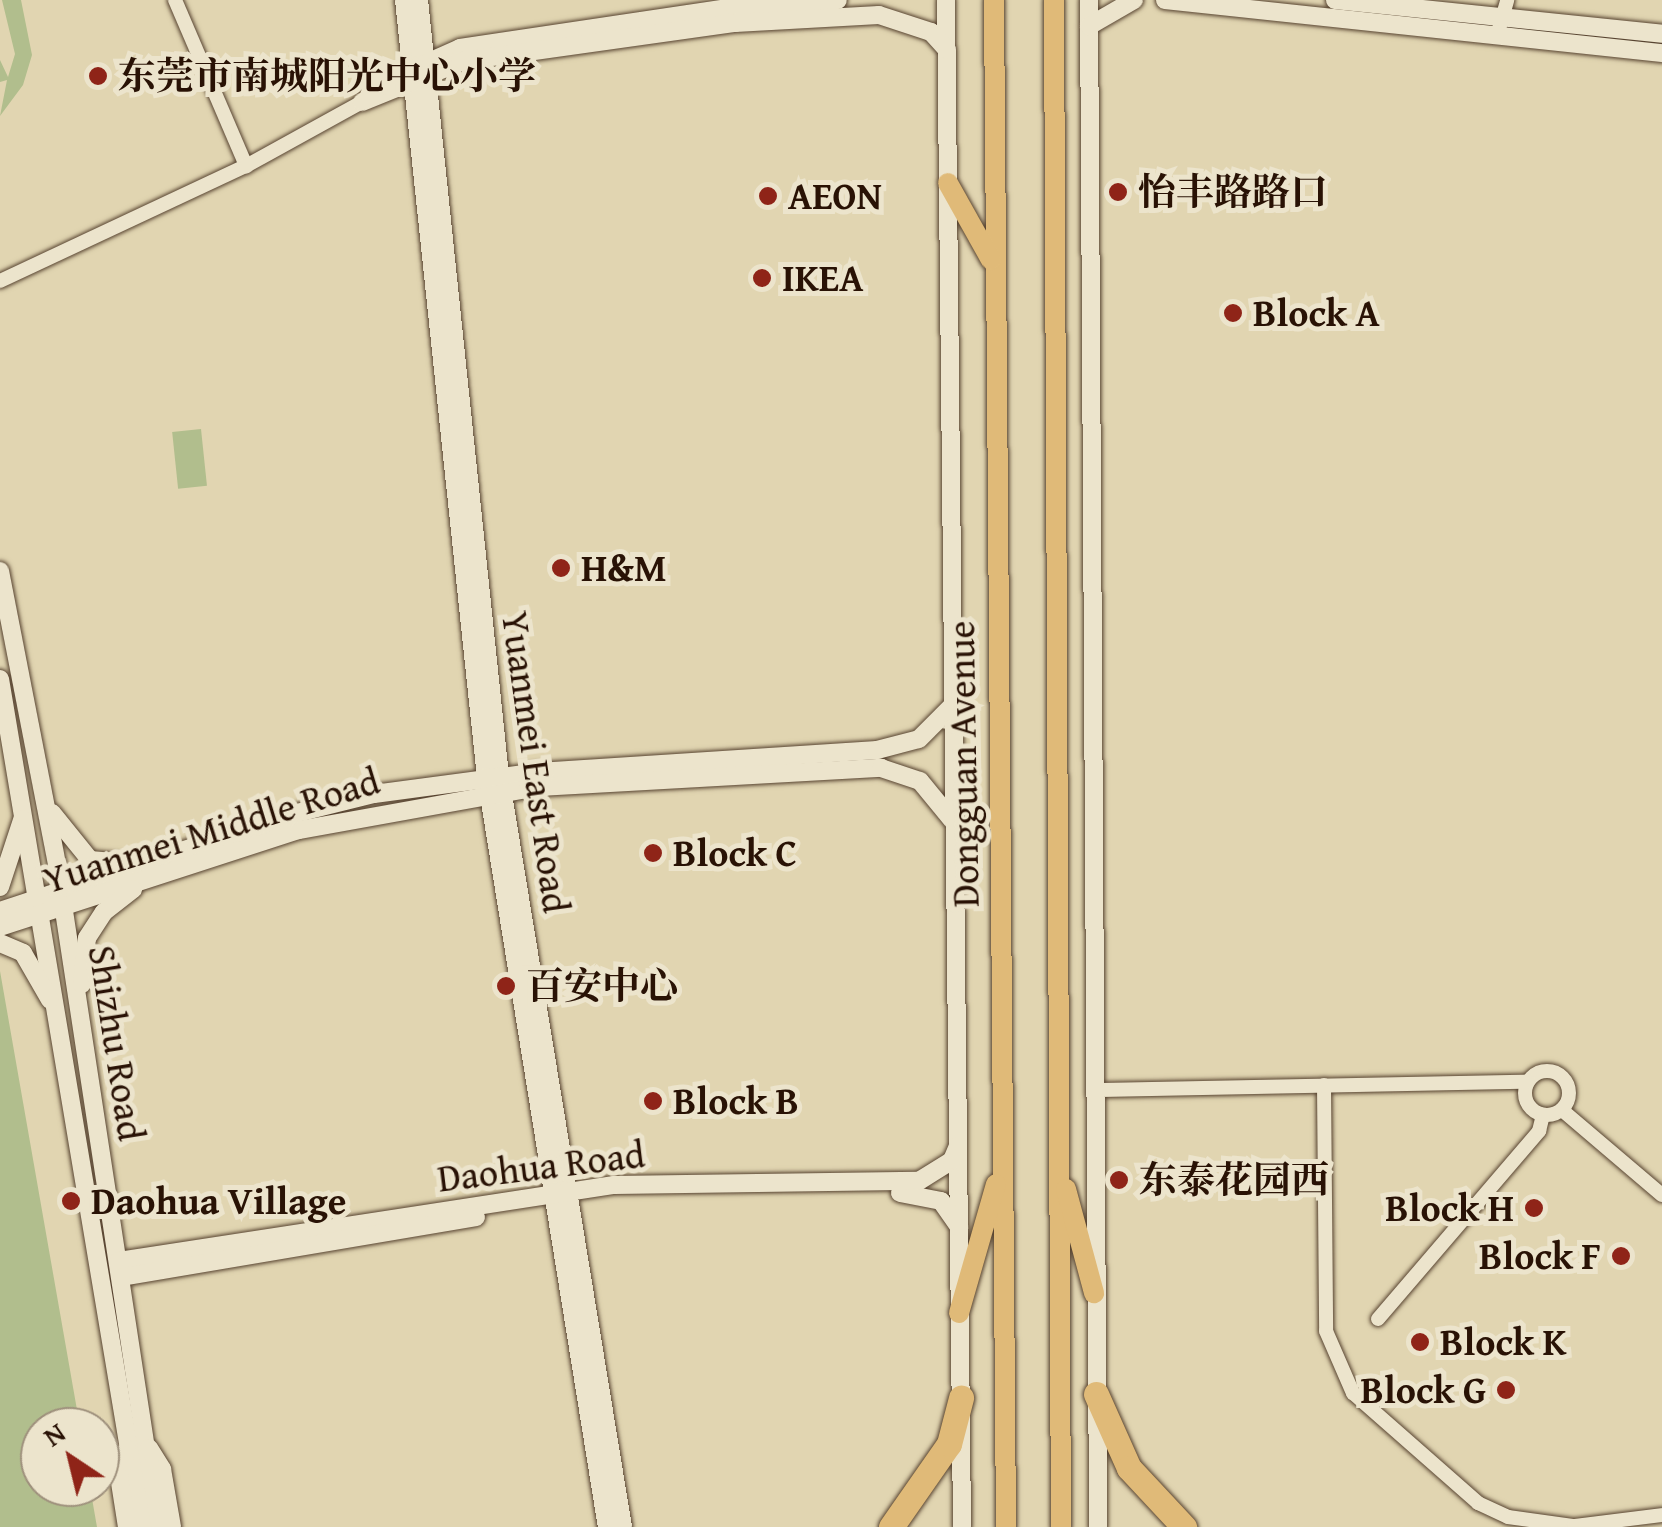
<!DOCTYPE html>
<html>
<head>
<meta charset="utf-8">
<style>
	body { margin:0 }
	#map { position:relative; width:1662px; height:1527px; overflow:hidden; background:#e1d5b1; font-family:"Gentium Book Plus","Noto Serif SC",serif }
	div>[style] { position:absolute }
	.green>* { inset:0; background:#b1be8d; transform-origin:0 0 }
	.roads { filter:drop-shadow(0 0 2px #574330) drop-shadow(0 0 2px #574330) }
	.street>* { height:14px; margin:-7px; padding:0 7px; transform-origin:7px; border-radius:7px; background:#ece4cc }
	.street>.ring { margin:-7px; padding:0; box-sizing:content-box; background:none; border:14px solid #ece4cc; border-radius:50% }
	.secondary>* { height:18px; margin:-9px; padding:0 9px; transform-origin:9px; border-radius:9px; background:#ece4cc }
	.primary>* { height:20px; margin:-10px; padding:0 10px; transform-origin:10px; border-radius:10px; background:#e0ba78 }
	.highway>* { height:25px; margin:-12.5px; padding:0 12.5px; transform-origin:12.5px; border-radius:12.5px; background:#e0ba78 }
	.dots>* { width:28px; height:28px; translate:-50% -50%; box-sizing:border-box; border:5px solid #ece4cc; border-radius:50% }
	span { translate:-50% -50%; white-space:nowrap; text-align:center; line-height:1.15; -webkit-text-stroke:10px #ece4cc; paint-order:stroke }
	.poi-label { font-size:38px; color:#291205; font-weight:700 }
	.left { translate:0 -50%; text-align:left }
	.right { translate:-100% -50%; text-align:right }
	.street-label { font-size:38px; color:#291205 }
	.north { position:absolute; left:20px; top:1407px; width:100px; height:100px; box-sizing:border-box; background:#ece4cc; border:2px solid #9e907c; border-radius:50%; rotate:325deg; font-size:28px; font-weight:700; line-height:40px; text-align:center; color:#291205 }
	.north::after { content:''; display:block; margin:auto; width:35px; height:45px; background:#8f2418; clip-path:polygon(50% 0,100% 100%,50% 72%,0 100%) }
</style>
</head>
<body>
<div id="map">
	<div class="green">
		<i style="clip-path:polygon(2px 0,21px 0,32px 55px,23px 85px,0 116px,7px 80px,0 82px,0 60px,8px 77px,15px 54px)"></i>
		<i style="left:201px;top:429px;width:57px;height:29px;rotate:84deg"></i>
		<i style="clip-path:polygon(0 971px,80px 1427px,40px 1427px,40px 1487px,90px 1487px,97px 1527px,0 1527px)"></i>
	</div>
	<div class="roads">
		<div class="street">
			<i style="left:175px;top:0;width:181px;rotate:66.8deg"></i>
			<i style="left:1497px;top:36px;width:37px;rotate:-74deg"></i>
			<i style="left:0;top:281px;width:272px;rotate:-25.1deg"></i>
			<i style="left:246px;top:166px;width:132px;rotate:-28.9deg"></i>
			<i class="ring" style="left:1525px;top:1071px;width:30px;height:30px"></i>
			<i style="left:1324px;top:1085px;width:246px;rotate:89.5deg"></i>
			<i style="left:1326px;top:1331px;width:68px;rotate:66.5deg"></i>
			<i style="left:1353px;top:1393px;width:167px;rotate:41.3deg"></i>
			<i style="left:1478px;top:1503px;width:33px;rotate:25deg"></i>
			<i style="left:1508px;top:1517px;width:67px;rotate:7.8deg"></i>
			<i style="left:1574px;top:1526px;width:89px;rotate:-7.1deg"></i>
			<i style="left:1095px;top:1090px;width:433px;rotate:-1.1deg"></i>
			<i style="left:1562px;top:1110px;width:131px;rotate:40.4deg"></i>
			<i style="left:1378px;top:1319px;width:248px;rotate:-49.4deg"></i>
			<i style="left:1539px;top:1131px;width:16px;rotate:-76deg"></i>
		</div>
		<div class="secondary">
			<i style="left:404px;top:0;width:781px;rotate:83.98deg"></i>
			<i style="left:486px;top:777px;width:760px;rotate:80.84deg"></i>
			<i style="left:419px;top:0;width:780px;rotate:84.04deg"></i>
			<i style="left:500px;top:776px;width:761px;rotate:80.7deg"></i>
			<i style="left:946px;top:0;width:1527px;rotate:89.4deg"></i>
			<i style="left:1089px;top:0;width:1527px;rotate:89.66deg"></i>
			<i style="left:1165px;top:0;width:500px;rotate:6.1deg"></i>
			<i style="left:1335px;top:0;width:329px;rotate:5.9deg"></i>
			<i style="left:1089px;top:26px;width:52px;rotate:-30deg"></i>
			<i style="left:369px;top:95px;width:20px;rotate:-41deg"></i>
			<i style="left:384px;top:82px;width:83px;rotate:-24.1deg"></i>
			<i style="left:460px;top:48px;width:278px;rotate:-8.5deg"></i>
			<i style="left:735px;top:7px;width:103px;rotate:-3.9deg"></i>
			<i style="left:362px;top:102px;width:109px;rotate:-22.1deg"></i>
			<i style="left:463px;top:61px;width:275px;rotate:-8deg"></i>
			<i style="left:735px;top:23px;width:144px;rotate:-3.2deg"></i>
			<i style="left:879px;top:15px;width:55px;rotate:18.1deg"></i>
			<i style="left:931px;top:32px;width:24px;rotate:48deg"></i>
			<i style="left:0;top:571px;width:299px;rotate:79deg"></i>
			<i style="left:57px;top:865px;width:670px;rotate:81.33deg"></i>
			<i style="left:0;top:679px;width:860px;rotate:80.49deg"></i>
			<i style="left:52px;top:813px;width:60px;rotate:51deg"></i>
			<i style="left:90px;top:860px;width:32px;rotate:5deg"></i>
			<i style="left:0;top:887px;width:71px;rotate:-71.8deg"></i>
			<i style="left:0;top:911px;width:309px;rotate:-18.3deg"></i>
			<i style="left:293px;top:814px;width:83px;rotate:-13.9deg"></i>
			<i style="left:374px;top:794px;width:165px;rotate:-7.6deg"></i>
			<i style="left:538px;top:772px;width:340px;rotate:-3.7deg"></i>
			<i style="left:877px;top:750px;width:43px;rotate:-14.7deg"></i>
			<i style="left:919px;top:739px;width:48px;rotate:-45deg"></i>
			<i style="left:0;top:927px;width:314px;rotate:-18deg"></i>
			<i style="left:299px;top:830px;width:244px;rotate:-10.2deg"></i>
			<i style="left:539px;top:787px;width:343px;rotate:-3.2deg"></i>
			<i style="left:881px;top:768px;width:41px;rotate:18.4deg"></i>
			<i style="left:920px;top:781px;width:50px;rotate:50.6deg"></i>
			<i style="left:0;top:943px;width:25px;rotate:23deg"></i>
			<i style="left:23px;top:953px;width:54px;rotate:60.1deg"></i>
			<i style="left:82px;top:984px;width:46px;rotate:-83.8deg"></i>
			<i style="left:87px;top:938px;width:31px;rotate:-57deg"></i>
			<i style="left:104px;top:912px;width:37px;rotate:-38deg"></i>
			<i style="left:900px;top:1193px;width:42px;rotate:11deg"></i>
			<i style="left:941px;top:1201px;width:32px;rotate:55deg"></i>
			<i style="left:119px;top:1261px;width:501px;rotate:-8.73deg"></i>
			<i style="left:614px;top:1185px;width:305px;rotate:-0.8deg"></i>
			<i style="left:919px;top:1181px;width:39px;rotate:-32deg"></i>
			<i style="left:952px;top:1160px;width:15px;rotate:-67deg"></i>
			<i style="left:122px;top:1277px;width:359px;rotate:-9.6deg"></i>
			<i style="left:149px;top:1448px;width:25px;rotate:58deg"></i>
			<i style="left:162px;top:1469px;width:59px;rotate:80.2deg"></i>
			<i style="left:127px;top:1449px;width:28px;rotate:107deg"></i>
			<i style="left:119px;top:1476px;width:52px;rotate:81.1deg"></i>
		</div>
		<div class="primary">
			<i style="left:994px;top:0;width:1527px;rotate:89.55deg"></i>
			<i style="left:1054px;top:0;width:1527px;rotate:89.74deg"></i>
			<i style="left:948px;top:183px;width:88px;rotate:60.8deg"></i>
			<i style="left:1066px;top:1189px;width:108px;rotate:74.9deg"></i>
			<i style="left:959px;top:1313px;width:134px;rotate:-74deg"></i>
		</div>
		<div class="highway">
			<i style="left:1096px;top:1394px;width:81px;rotate:66deg"></i>
			<i style="left:1129px;top:1468px;width:81px;rotate:47deg"></i>
			<i style="left:891px;top:1527px;width:101px;rotate:-55.1deg"></i>
			<i style="left:949px;top:1444px;width:48px;rotate:-75.4deg"></i>
		</div>
	</div>
	<div class="dots">
		<i style="left:98px;top:76px;background:#8f2418"></i>
		<i style="left:1118px;top:192px;background:#8f2418"></i>
		<i style="left:768px;top:196px;background:#8f2418"></i>
		<i style="left:762px;top:278px;background:#8f2418"></i>
		<i style="left:1233px;top:313px;background:#8f2418"></i>
		<i style="left:561px;top:568px;background:#8f2418"></i>
		<i style="left:653px;top:853px;background:#8f2418"></i>
		<i style="left:506px;top:986px;background:#8f2418"></i>
		<i style="left:653px;top:1101px;background:#8f2418"></i>
		<i style="left:1119px;top:1180px;background:#8f2418"></i>
		<i style="left:71px;top:1201px;background:#8f2418"></i>
		<i style="left:1534px;top:1208px;background:#8f2418"></i>
		<i style="left:1621px;top:1256px;background:#8f2418"></i>
		<i style="left:1420px;top:1342px;background:#8f2418"></i>
		<i style="left:1506px;top:1390px;background:#8f2418"></i>
	</div>
	<div class="poi-label">
		<span class="left" style="left:118px;top:76px">东莞市南城阳光中心小学</span>
		<span class="left" style="left:1138px;top:192px">怡丰路路口</span>
		<span class="left" style="left:788px;top:196px">AEON</span>
		<span class="left" style="left:782px;top:278px">IKEA</span>
		<span class="left" style="left:1253px;top:313px">Block A</span>
		<span class="left" style="left:581px;top:568px">H&amp;M</span>
		<span class="left" style="left:673px;top:853px">Block C</span>
		<span class="left" style="left:526px;top:986px">百安中心</span>
		<span class="left" style="left:673px;top:1101px">Block B</span>
		<span class="left" style="left:1139px;top:1180px">东泰花园西</span>
		<span class="left" style="left:91px;top:1201px">Daohua Village</span>
		<span class="right" style="left:1514px;top:1208px">Block H</span>
		<span class="right" style="left:1601px;top:1256px">Block F</span>
		<span class="left" style="left:1440px;top:1342px">Block K</span>
		<span class="right" style="left:1486px;top:1390px">Block G</span>
	</div>
	<div class="street-label">
		<span style="left:536px;top:762px;rotate:82deg">Yuanmei East Road</span>
		<span style="left:963px;top:764px;rotate:-91deg">Dongguan Avenue</span>
		<span style="left:211px;top:830px;rotate:-17deg">Yuanmei Middle Road</span>
		<span style="left:117px;top:1043px;rotate:81deg">Shizhu Road</span>
		<span style="left:541px;top:1166px;rotate:-7deg">Daohua Road</span>
	</div>
	<div class="north">N</div>
</div>
</body>
</html>
